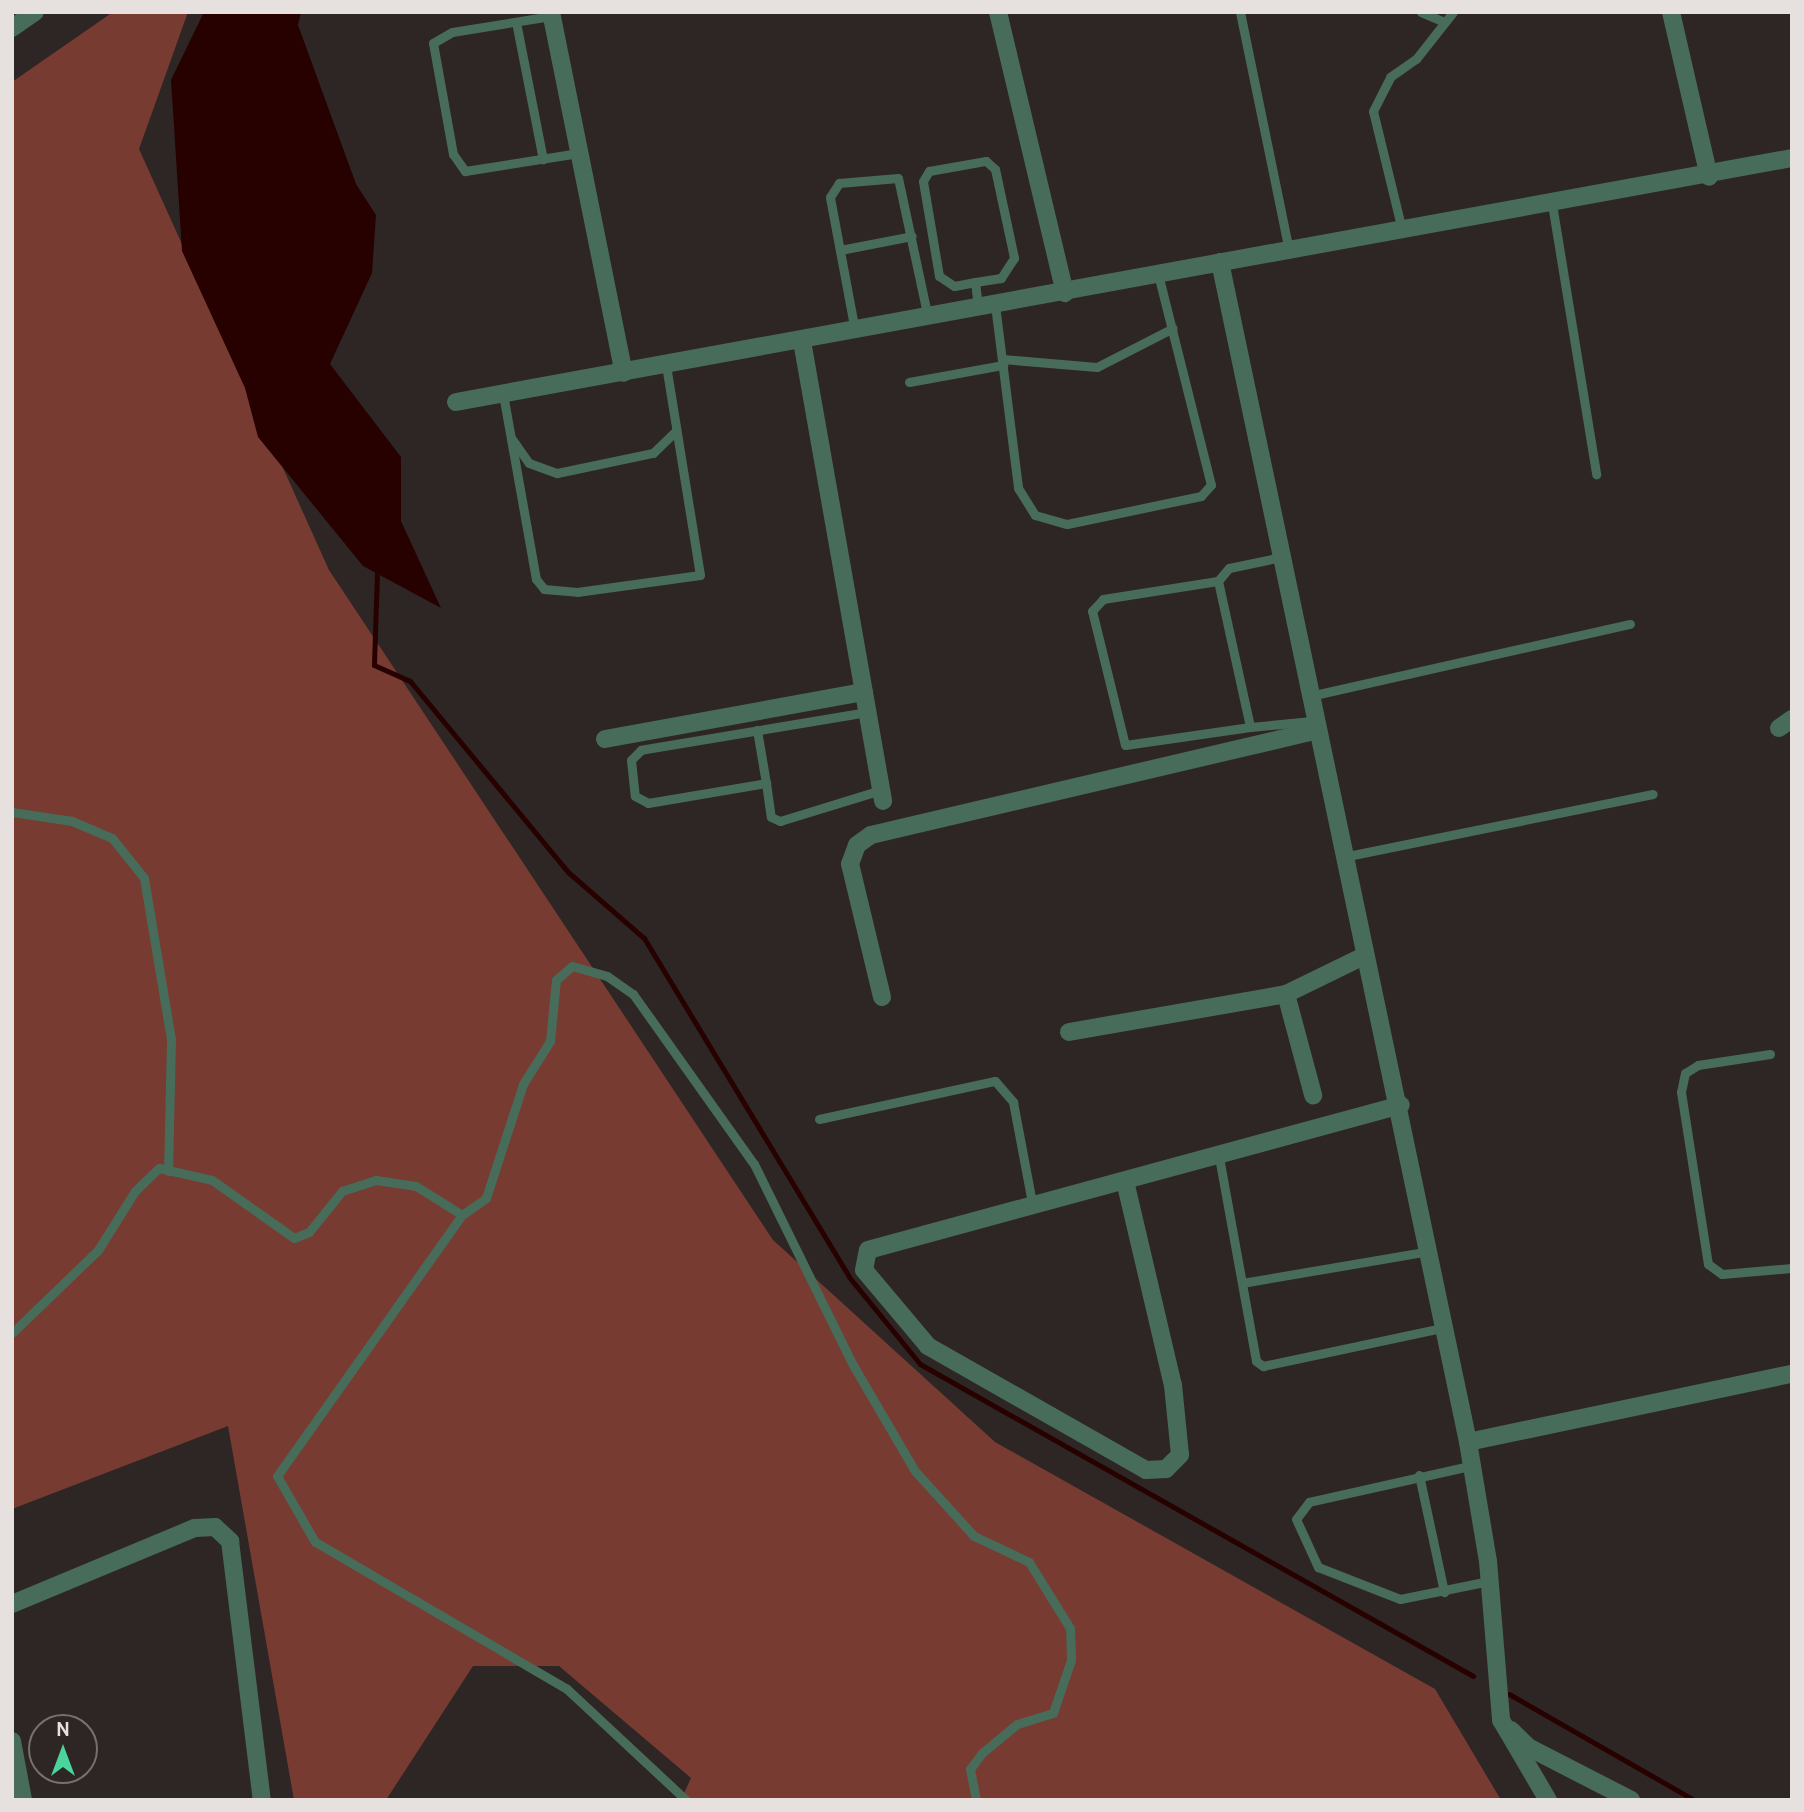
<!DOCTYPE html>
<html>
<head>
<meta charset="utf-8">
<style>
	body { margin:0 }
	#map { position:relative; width:1804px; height:1812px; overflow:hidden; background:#2e2624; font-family:Cabin,sans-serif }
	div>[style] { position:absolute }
	.green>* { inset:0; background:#773b31 }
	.water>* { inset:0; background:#270100 }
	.stream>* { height:5px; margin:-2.5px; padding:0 2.5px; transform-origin:2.5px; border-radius:2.5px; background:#270100 }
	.service>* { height:9px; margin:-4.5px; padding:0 4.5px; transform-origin:4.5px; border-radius:4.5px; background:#486c5a }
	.minor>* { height:18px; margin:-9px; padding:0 9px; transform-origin:9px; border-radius:9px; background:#486c5a }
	span { translate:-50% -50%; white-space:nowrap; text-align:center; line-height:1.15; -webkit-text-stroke:7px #2e2624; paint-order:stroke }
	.frame { position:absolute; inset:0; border:14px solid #e6e0df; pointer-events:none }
	.north { position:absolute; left:28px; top:1714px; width:70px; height:70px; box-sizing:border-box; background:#2e2624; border:2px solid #78706f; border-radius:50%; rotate:0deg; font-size:19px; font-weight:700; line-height:28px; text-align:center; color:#e6e0df }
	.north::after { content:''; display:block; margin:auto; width:24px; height:32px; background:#4bd49b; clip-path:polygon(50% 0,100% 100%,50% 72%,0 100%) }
</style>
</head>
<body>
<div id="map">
	<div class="green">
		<i style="clip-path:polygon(113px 12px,188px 12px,139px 149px,329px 570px,773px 1240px,995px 1442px,1435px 1689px,1501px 1800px,681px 1800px,691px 1778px,559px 1666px,473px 1666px,386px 1800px,294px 1800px,228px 1426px,12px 1509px,12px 82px)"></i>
	</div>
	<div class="water">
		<i style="clip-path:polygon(204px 12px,301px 12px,298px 25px,356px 184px,376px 215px,372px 273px,330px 364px,401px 457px,401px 521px,441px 608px,363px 566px,258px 437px,245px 388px,182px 251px,171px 80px)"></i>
	</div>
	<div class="stream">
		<i style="left:377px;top:573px;width:92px;rotate:91.9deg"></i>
		<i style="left:374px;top:665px;width:39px;rotate:24deg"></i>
		<i style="left:410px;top:681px;width:248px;rotate:50.4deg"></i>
		<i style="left:568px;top:872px;width:101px;rotate:41deg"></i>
		<i style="left:644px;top:938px;width:396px;rotate:58.8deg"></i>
		<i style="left:849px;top:1277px;width:112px;rotate:50.8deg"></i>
		<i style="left:920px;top:1364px;width:635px;rotate:29.43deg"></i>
		<i style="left:1509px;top:1694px;width:213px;rotate:29.8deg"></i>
	</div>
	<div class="service">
		<i style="left:1240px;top:12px;width:244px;rotate:78.4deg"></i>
		<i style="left:1421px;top:12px;width:25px;rotate:23deg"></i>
		<i style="left:551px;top:16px;width:100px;rotate:170.8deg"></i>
		<i style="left:452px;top:32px;width:22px;rotate:150deg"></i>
		<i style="left:433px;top:43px;width:113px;rotate:79.8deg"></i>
		<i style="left:453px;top:154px;width:21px;rotate:55deg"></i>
		<i style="left:465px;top:171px;width:115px;rotate:-9deg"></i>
		<i style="left:516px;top:22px;width:140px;rotate:78.9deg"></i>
		<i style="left:1552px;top:204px;width:274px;rotate:80.7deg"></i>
		<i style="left:1402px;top:230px;width:122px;rotate:-103.7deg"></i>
		<i style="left:1373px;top:111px;width:38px;rotate:-63deg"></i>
		<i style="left:1390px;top:77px;width:32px;rotate:-35deg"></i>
		<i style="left:1416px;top:59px;width:60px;rotate:-51.8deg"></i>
		<i style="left:840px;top:250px;width:73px;rotate:-11deg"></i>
		<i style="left:975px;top:282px;width:21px;rotate:169deg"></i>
		<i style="left:954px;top:286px;width:18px;rotate:-146deg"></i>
		<i style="left:939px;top:276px;width:96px;rotate:-99.6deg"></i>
		<i style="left:923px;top:181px;width:12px;rotate:-59deg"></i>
		<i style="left:929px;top:171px;width:58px;rotate:-10deg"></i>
		<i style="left:986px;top:161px;width:12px;rotate:42deg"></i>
		<i style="left:995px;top:169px;width:91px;rotate:77.9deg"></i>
		<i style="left:1014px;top:258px;width:24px;rotate:123deg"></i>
		<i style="left:1001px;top:278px;width:26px;rotate:171deg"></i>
		<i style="left:975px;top:282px;width:25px;rotate:83deg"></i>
		<i style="left:995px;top:305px;width:184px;rotate:82.8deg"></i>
		<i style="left:1018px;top:488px;width:32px;rotate:58deg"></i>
		<i style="left:1035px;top:515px;width:33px;rotate:16deg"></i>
		<i style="left:1067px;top:524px;width:137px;rotate:-11.8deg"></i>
		<i style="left:1201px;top:496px;width:15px;rotate:-48deg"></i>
		<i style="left:1211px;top:485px;width:218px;rotate:-104.1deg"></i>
		<i style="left:855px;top:331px;width:136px;rotate:-100.6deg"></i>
		<i style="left:830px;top:197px;width:17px;rotate:-57deg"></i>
		<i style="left:839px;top:183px;width:59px;rotate:-4.8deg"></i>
		<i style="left:898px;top:178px;width:143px;rotate:77.9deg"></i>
		<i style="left:1002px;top:359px;width:95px;rotate:4.8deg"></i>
		<i style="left:1097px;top:367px;width:85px;rotate:-27.2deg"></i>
		<i style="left:909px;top:382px;width:96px;rotate:-10.3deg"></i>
		<i style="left:503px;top:394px;width:188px;rotate:79.9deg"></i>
		<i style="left:536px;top:579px;width:13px;rotate:51deg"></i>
		<i style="left:544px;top:589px;width:33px;rotate:5deg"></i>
		<i style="left:577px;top:592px;width:124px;rotate:-7.9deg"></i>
		<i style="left:700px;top:575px;width:212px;rotate:-99.2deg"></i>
		<i style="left:512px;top:439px;width:29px;rotate:55deg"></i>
		<i style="left:529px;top:463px;width:30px;rotate:20deg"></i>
		<i style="left:557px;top:473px;width:98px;rotate:-11.8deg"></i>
		<i style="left:653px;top:453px;width:32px;rotate:-44deg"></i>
		<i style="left:1218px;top:581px;width:149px;rotate:77.6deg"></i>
		<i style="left:1250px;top:727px;width:62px;rotate:-5.5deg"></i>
		<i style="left:1310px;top:696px;width:328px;rotate:-12.7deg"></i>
		<i style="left:867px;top:712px;width:229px;rotate:170.5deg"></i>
		<i style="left:641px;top:750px;width:14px;rotate:135deg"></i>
		<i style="left:631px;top:760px;width:36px;rotate:84deg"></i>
		<i style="left:635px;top:796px;width:15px;rotate:28deg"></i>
		<i style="left:648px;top:803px;width:120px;rotate:-9.6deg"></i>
		<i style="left:766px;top:783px;width:34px;rotate:82deg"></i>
		<i style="left:771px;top:817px;width:10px;rotate:24deg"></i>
		<i style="left:780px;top:821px;width:106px;rotate:-17.1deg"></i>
		<i style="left:1250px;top:727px;width:126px;rotate:171.8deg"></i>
		<i style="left:1125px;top:745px;width:138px;rotate:-103.8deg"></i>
		<i style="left:1092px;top:611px;width:16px;rotate:-47deg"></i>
		<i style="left:1103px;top:599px;width:116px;rotate:-8.9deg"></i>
		<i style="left:1218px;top:581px;width:17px;rotate:-50deg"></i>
		<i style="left:1229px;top:568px;width:53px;rotate:-11.9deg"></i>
		<i style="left:757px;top:730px;width:54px;rotate:80.4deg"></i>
		<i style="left:12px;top:812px;width:61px;rotate:8.5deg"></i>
		<i style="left:72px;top:821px;width:43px;rotate:23deg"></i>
		<i style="left:112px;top:838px;width:51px;rotate:51.3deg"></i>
		<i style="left:144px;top:878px;width:164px;rotate:80.5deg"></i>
		<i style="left:171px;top:1040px;width:131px;rotate:91.3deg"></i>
		<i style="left:1343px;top:857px;width:316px;rotate:-11.5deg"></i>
		<i style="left:1770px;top:1054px;width:73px;rotate:171.3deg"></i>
		<i style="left:1698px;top:1065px;width:15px;rotate:148deg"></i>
		<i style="left:1685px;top:1073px;width:19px;rotate:102deg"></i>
		<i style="left:1681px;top:1092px;width:174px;rotate:81.1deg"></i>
		<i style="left:1708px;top:1264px;width:17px;rotate:36deg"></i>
		<i style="left:1722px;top:1274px;width:70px;rotate:-4.9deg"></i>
		<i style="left:819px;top:1119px;width:180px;rotate:-12.2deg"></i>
		<i style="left:995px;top:1081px;width:28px;rotate:49deg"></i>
		<i style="left:1013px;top:1102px;width:108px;rotate:79.3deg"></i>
		<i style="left:1219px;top:1157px;width:207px;rotate:79.7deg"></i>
		<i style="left:1256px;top:1361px;width:9px;rotate:36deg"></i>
		<i style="left:1263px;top:1366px;width:188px;rotate:-12deg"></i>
		<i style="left:1242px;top:1283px;width:191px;rotate:-9.7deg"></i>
		<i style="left:12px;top:1333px;width:120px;rotate:-44deg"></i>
		<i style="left:98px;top:1250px;width:70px;rotate:-57.9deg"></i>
		<i style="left:135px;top:1191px;width:33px;rotate:-44deg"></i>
		<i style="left:159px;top:1168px;width:54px;rotate:12.8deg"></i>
		<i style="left:212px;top:1180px;width:100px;rotate:35.3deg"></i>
		<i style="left:294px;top:1238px;width:16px;rotate:-22deg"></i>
		<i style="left:309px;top:1232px;width:53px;rotate:-51.2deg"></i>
		<i style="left:342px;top:1191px;width:36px;rotate:-18deg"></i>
		<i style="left:376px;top:1180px;width:40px;rotate:8.5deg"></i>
		<i style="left:416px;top:1186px;width:54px;rotate:32.2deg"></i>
		<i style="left:1474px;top:1465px;width:169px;rotate:167.4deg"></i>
		<i style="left:1309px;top:1502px;width:21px;rotate:127deg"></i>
		<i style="left:1296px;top:1519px;width:53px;rotate:65.4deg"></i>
		<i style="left:1318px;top:1567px;width:88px;rotate:21.3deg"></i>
		<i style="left:1400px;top:1599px;width:91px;rotate:-11.4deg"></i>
		<i style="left:1419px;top:1475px;width:120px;rotate:77.9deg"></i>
		<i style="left:686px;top:1800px;width:163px;rotate:-137deg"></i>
		<i style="left:567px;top:1689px;width:292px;rotate:-149.7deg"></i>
		<i style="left:315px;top:1542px;width:76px;rotate:-119.9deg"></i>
		<i style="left:277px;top:1476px;width:320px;rotate:-54.7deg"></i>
		<i style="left:462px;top:1215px;width:29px;rotate:-35deg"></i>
		<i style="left:486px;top:1198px;width:120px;rotate:-72deg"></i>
		<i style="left:523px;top:1084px;width:51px;rotate:-57.9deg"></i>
		<i style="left:550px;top:1041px;width:61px;rotate:-84.4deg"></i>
		<i style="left:556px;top:980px;width:21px;rotate:-41deg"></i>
		<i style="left:572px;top:966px;width:36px;rotate:16deg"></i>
		<i style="left:607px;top:976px;width:32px;rotate:35deg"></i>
		<i style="left:633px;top:994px;width:209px;rotate:54.6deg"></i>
		<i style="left:754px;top:1164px;width:224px;rotate:63.8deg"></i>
		<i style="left:853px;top:1365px;width:123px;rotate:59.7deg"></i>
		<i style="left:915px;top:1471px;width:88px;rotate:47.8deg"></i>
		<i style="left:974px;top:1536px;width:61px;rotate:25.3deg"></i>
		<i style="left:1029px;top:1562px;width:78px;rotate:58.2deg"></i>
		<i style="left:1070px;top:1628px;width:32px;rotate:88deg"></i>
		<i style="left:1071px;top:1660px;width:56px;rotate:108.8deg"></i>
		<i style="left:1053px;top:1713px;width:38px;rotate:163deg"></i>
		<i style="left:1017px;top:1724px;width:45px;rotate:140.4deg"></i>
		<i style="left:982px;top:1753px;width:20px;rotate:127deg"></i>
		<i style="left:970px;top:1769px;width:32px;rotate:79deg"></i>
	</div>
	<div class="minor">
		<i style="left:551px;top:12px;width:368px;rotate:78.6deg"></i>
		<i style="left:998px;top:12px;width:289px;rotate:76.6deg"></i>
		<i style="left:1671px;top:12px;width:169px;rotate:77deg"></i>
		<i style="left:12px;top:28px;width:28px;rotate:-35deg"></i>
		<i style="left:1220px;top:262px;width:1206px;rotate:78.13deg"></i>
		<i style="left:1468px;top:1442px;width:331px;rotate:-11.9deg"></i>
		<i style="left:802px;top:341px;width:467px;rotate:80deg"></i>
		<i style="left:456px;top:402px;width:1358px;rotate:-10.35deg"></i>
		<i style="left:1779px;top:728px;width:16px;rotate:-35deg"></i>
		<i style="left:605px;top:739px;width:263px;rotate:-10.3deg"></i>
		<i style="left:1286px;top:994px;width:105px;rotate:75deg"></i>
		<i style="left:882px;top:997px;width:137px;rotate:-103.5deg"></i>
		<i style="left:850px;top:864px;width:20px;rotate:-70deg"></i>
		<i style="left:857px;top:845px;width:17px;rotate:-36deg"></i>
		<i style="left:871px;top:835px;width:455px;rotate:-13.2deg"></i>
		<i style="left:1069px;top:1032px;width:220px;rotate:-9.9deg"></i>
		<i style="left:1286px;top:994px;width:85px;rotate:-26deg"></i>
		<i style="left:1125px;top:1181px;width:210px;rotate:76.8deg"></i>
		<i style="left:1173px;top:1385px;width:70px;rotate:84.3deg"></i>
		<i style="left:1180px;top:1455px;width:20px;rotate:135deg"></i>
		<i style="left:1166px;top:1469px;width:20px;rotate:177deg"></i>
		<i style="left:1146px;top:1470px;width:251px;rotate:-150.4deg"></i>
		<i style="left:928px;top:1346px;width:99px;rotate:-130.1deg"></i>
		<i style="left:864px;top:1270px;width:20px;rotate:-79deg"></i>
		<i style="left:868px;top:1250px;width:552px;rotate:-15.22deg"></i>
		<i style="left:1468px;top:1442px;width:121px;rotate:80.5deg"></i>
		<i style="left:1488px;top:1561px;width:160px;rotate:85.3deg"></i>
		<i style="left:1501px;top:1720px;width:93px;rotate:59.6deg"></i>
		<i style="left:12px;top:1604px;width:198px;rotate:-22.6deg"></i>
		<i style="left:195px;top:1528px;width:20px;rotate:-3deg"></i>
		<i style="left:215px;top:1527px;width:21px;rotate:43deg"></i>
		<i style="left:230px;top:1541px;width:261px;rotate:83deg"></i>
		<i style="left:1511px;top:1730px;width:24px;rotate:45deg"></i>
		<i style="left:1528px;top:1747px;width:116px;rotate:27.2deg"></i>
		<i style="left:12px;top:1741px;width:60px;rotate:79.4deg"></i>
	</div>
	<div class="frame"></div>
	<div class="north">N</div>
</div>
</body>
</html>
